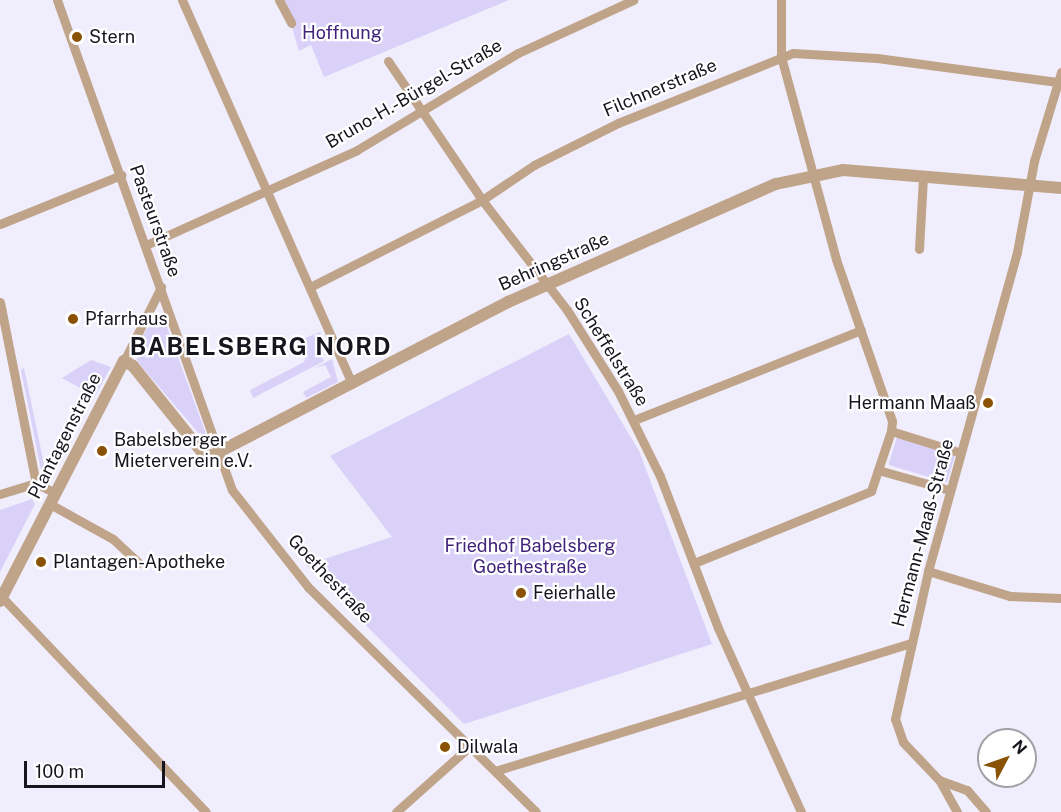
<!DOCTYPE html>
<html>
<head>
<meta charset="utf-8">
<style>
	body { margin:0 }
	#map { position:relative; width:1061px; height:812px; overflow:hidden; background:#f0edfd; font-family:"Public Sans",sans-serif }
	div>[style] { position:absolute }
	.green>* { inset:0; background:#d9d1f8; transform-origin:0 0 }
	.minor>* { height:9px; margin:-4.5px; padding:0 4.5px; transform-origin:4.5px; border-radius:4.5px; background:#c0a489 }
	.tertiary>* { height:12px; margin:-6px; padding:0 6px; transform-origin:6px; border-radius:6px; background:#c0a489 }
	.dots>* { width:16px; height:16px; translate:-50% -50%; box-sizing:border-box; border:3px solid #fff; border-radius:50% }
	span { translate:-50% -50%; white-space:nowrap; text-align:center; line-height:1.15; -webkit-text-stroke:4.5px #fff; paint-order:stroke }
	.park-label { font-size:18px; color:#42237b }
	.poi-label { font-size:18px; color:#17151e }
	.left { translate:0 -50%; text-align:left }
	.right { translate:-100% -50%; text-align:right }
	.street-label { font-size:18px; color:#17151e }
	.district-label { font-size:24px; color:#17151e; font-weight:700; letter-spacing:1.5px }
	.north { position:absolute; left:977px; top:728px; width:60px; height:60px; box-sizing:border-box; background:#fff; border:2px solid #a2a1a5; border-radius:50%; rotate:49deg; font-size:16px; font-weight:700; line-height:24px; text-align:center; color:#17151e }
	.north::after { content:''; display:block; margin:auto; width:21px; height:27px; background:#895204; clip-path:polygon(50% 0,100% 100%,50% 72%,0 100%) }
	.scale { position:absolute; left:24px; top:761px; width:141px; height:27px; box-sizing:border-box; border:3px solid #17151e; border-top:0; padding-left:8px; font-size:18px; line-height:21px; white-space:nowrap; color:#17151e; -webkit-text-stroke:4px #fff; paint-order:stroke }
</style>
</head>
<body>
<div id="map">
	<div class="green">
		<i style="clip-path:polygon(284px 0,509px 0,324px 77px,311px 45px,299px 51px)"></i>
		<i style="clip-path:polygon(163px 316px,206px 434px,201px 436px,137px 361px,137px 347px,152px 319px)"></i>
		<i style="clip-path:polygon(320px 332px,324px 342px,318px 346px,324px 361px,253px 398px,250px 390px,304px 362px,307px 354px,300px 340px)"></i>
		<i style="clip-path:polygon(569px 334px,639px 451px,712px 644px,464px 724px,306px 565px,392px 537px,330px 456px)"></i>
		<i style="clip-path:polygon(332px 359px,338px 382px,306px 398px,303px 392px,331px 377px,325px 365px,315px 368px)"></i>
		<i style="clip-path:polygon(91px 360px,111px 367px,95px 396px,62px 378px)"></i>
		<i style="clip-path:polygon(24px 368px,45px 469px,41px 470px,21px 370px)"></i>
		<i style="left:897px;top:437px;width:61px;height:29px;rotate:17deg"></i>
		<i style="clip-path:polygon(32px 499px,35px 504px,0 572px,0 510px)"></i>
	</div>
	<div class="minor">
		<i style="left:57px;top:0;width:520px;rotate:70.35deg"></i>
		<i style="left:232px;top:490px;width:123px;rotate:51.9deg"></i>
		<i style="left:308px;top:587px;width:320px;rotate:44.6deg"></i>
		<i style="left:182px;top:0;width:420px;rotate:66.1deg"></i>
		<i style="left:279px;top:0;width:26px;rotate:62deg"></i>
		<i style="left:388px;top:61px;width:168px;rotate:55.9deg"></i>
		<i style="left:482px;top:200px;width:139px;rotate:52.3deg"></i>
		<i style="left:567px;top:310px;width:96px;rotate:57.8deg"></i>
		<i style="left:618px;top:391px;width:95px;rotate:63.7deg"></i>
		<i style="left:660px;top:476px;width:163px;rotate:69.1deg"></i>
		<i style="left:718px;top:628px;width:202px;rotate:65.7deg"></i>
		<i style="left:0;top:224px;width:131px;rotate:-22deg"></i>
		<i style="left:146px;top:245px;width:231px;rotate:-24.2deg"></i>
		<i style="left:357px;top:150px;width:188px;rotate:-31.1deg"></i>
		<i style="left:518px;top:53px;width:127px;rotate:-24.7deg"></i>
		<i style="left:919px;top:249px;width:72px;rotate:-86.8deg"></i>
		<i style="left:310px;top:287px;width:193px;rotate:-26.8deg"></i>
		<i style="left:482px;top:200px;width:63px;rotate:-33.9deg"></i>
		<i style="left:534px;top:165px;width:94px;rotate:-26.6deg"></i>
		<i style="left:618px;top:123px;width:188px;rotate:-21.8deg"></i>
		<i style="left:793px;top:53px;width:84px;rotate:3.4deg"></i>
		<i style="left:877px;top:58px;width:182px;rotate:7.6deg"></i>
		<i style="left:0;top:302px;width:185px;rotate:78.8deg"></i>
		<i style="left:124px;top:361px;width:83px;rotate:-63.4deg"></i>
		<i style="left:634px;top:420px;width:244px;rotate:-21.6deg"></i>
		<i style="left:891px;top:431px;width:73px;rotate:17.4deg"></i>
		<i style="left:878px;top:470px;width:74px;rotate:15.7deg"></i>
		<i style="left:0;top:494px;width:38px;rotate:-17deg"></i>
		<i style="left:36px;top:483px;width:21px;rotate:28deg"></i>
		<i style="left:50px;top:504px;width:72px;rotate:29.1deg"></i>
		<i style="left:113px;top:539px;width:35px;rotate:43deg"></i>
		<i style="left:694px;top:563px;width:191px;rotate:-22.1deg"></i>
		<i style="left:871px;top:491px;width:63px;rotate:-71.6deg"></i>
		<i style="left:891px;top:431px;width:10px;rotate:-84deg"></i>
		<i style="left:892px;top:421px;width:171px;rotate:-109.1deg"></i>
		<i style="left:836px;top:259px;width:209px;rotate:-105.2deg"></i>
		<i style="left:781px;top:57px;width:57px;rotate:-90deg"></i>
		<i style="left:928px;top:571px;width:86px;rotate:17deg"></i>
		<i style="left:1010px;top:596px;width:51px;rotate:2.2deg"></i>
		<i style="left:0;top:595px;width:299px;rotate:46.5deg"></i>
		<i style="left:495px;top:771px;width:436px;rotate:-17.1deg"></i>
		<i style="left:939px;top:780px;width:30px;rotate:20deg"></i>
		<i style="left:967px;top:790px;width:29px;rotate:49deg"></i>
		<i style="left:396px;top:812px;width:99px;rotate:-41.7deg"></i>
		<i style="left:957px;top:812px;width:37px;rotate:-119deg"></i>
		<i style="left:939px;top:780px;width:52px;rotate:-133.5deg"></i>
		<i style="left:903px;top:742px;width:24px;rotate:-109deg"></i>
		<i style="left:895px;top:719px;width:152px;rotate:-77.4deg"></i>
		<i style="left:928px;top:571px;width:331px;rotate:-74.4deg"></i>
		<i style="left:1017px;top:252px;width:93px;rotate:-79.4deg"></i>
		<i style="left:1034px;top:161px;width:93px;rotate:-73.1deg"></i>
	</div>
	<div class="tertiary">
		<i style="left:0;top:601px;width:270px;rotate:-62.7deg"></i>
		<i style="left:124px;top:361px;width:10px;rotate:29deg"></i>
		<i style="left:133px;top:366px;width:110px;rotate:51.3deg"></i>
		<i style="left:202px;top:452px;width:10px;rotate:24deg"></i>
		<i style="left:211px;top:456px;width:335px;rotate:-27.4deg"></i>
		<i style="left:508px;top:302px;width:293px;rotate:-23.8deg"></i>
		<i style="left:776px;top:184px;width:68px;rotate:-11.8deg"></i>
		<i style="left:843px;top:170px;width:219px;rotate:4.7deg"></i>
	</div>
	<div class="dots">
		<i style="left:77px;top:37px;background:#895204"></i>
		<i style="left:73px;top:319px;background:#895204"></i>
		<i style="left:988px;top:403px;background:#895204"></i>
		<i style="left:102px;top:451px;background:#895204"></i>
		<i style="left:41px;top:562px;background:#895204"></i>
		<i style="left:521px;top:593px;background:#895204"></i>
		<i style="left:445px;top:747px;background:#895204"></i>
	</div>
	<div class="park-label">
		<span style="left:342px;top:33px">Hoffnung</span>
		<span style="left:530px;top:557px">Friedhof Babelsberg<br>Goethestraße</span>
	</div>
	<div class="poi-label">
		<span class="left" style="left:89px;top:37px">Stern</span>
		<span class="left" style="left:85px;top:319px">Pfarrhaus</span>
		<span class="right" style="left:976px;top:403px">Hermann Maaß</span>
		<span class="left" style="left:114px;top:451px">Babelsberger<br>Mieterverein e.V.</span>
		<span class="left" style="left:53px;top:562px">Plantagen-Apotheke</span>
		<span class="left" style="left:533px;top:593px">Feierhalle</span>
		<span class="left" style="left:457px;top:747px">Dilwala</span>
	</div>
	<div class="street-label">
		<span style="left:660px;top:88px;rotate:-23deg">Filchnerstraße</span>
		<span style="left:414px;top:94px;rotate:-30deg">Bruno-H.-Bürgel-Straße</span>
		<span style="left:155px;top:221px;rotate:70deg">Pasteurstraße</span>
		<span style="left:554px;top:262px;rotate:-24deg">Behringstraße</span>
		<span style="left:611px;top:352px;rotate:58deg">Scheffelstraße</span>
		<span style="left:65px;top:436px;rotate:-63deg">Plantagenstraße</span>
		<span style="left:923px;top:533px;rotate:-75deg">Hermann-Maaß-Straße</span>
		<span style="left:330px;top:579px;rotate:47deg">Goethestraße</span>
	</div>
	<div class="district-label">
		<span style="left:261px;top:347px">BABELSBERG NORD</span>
	</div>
	<div class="north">N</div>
	<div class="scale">100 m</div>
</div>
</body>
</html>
